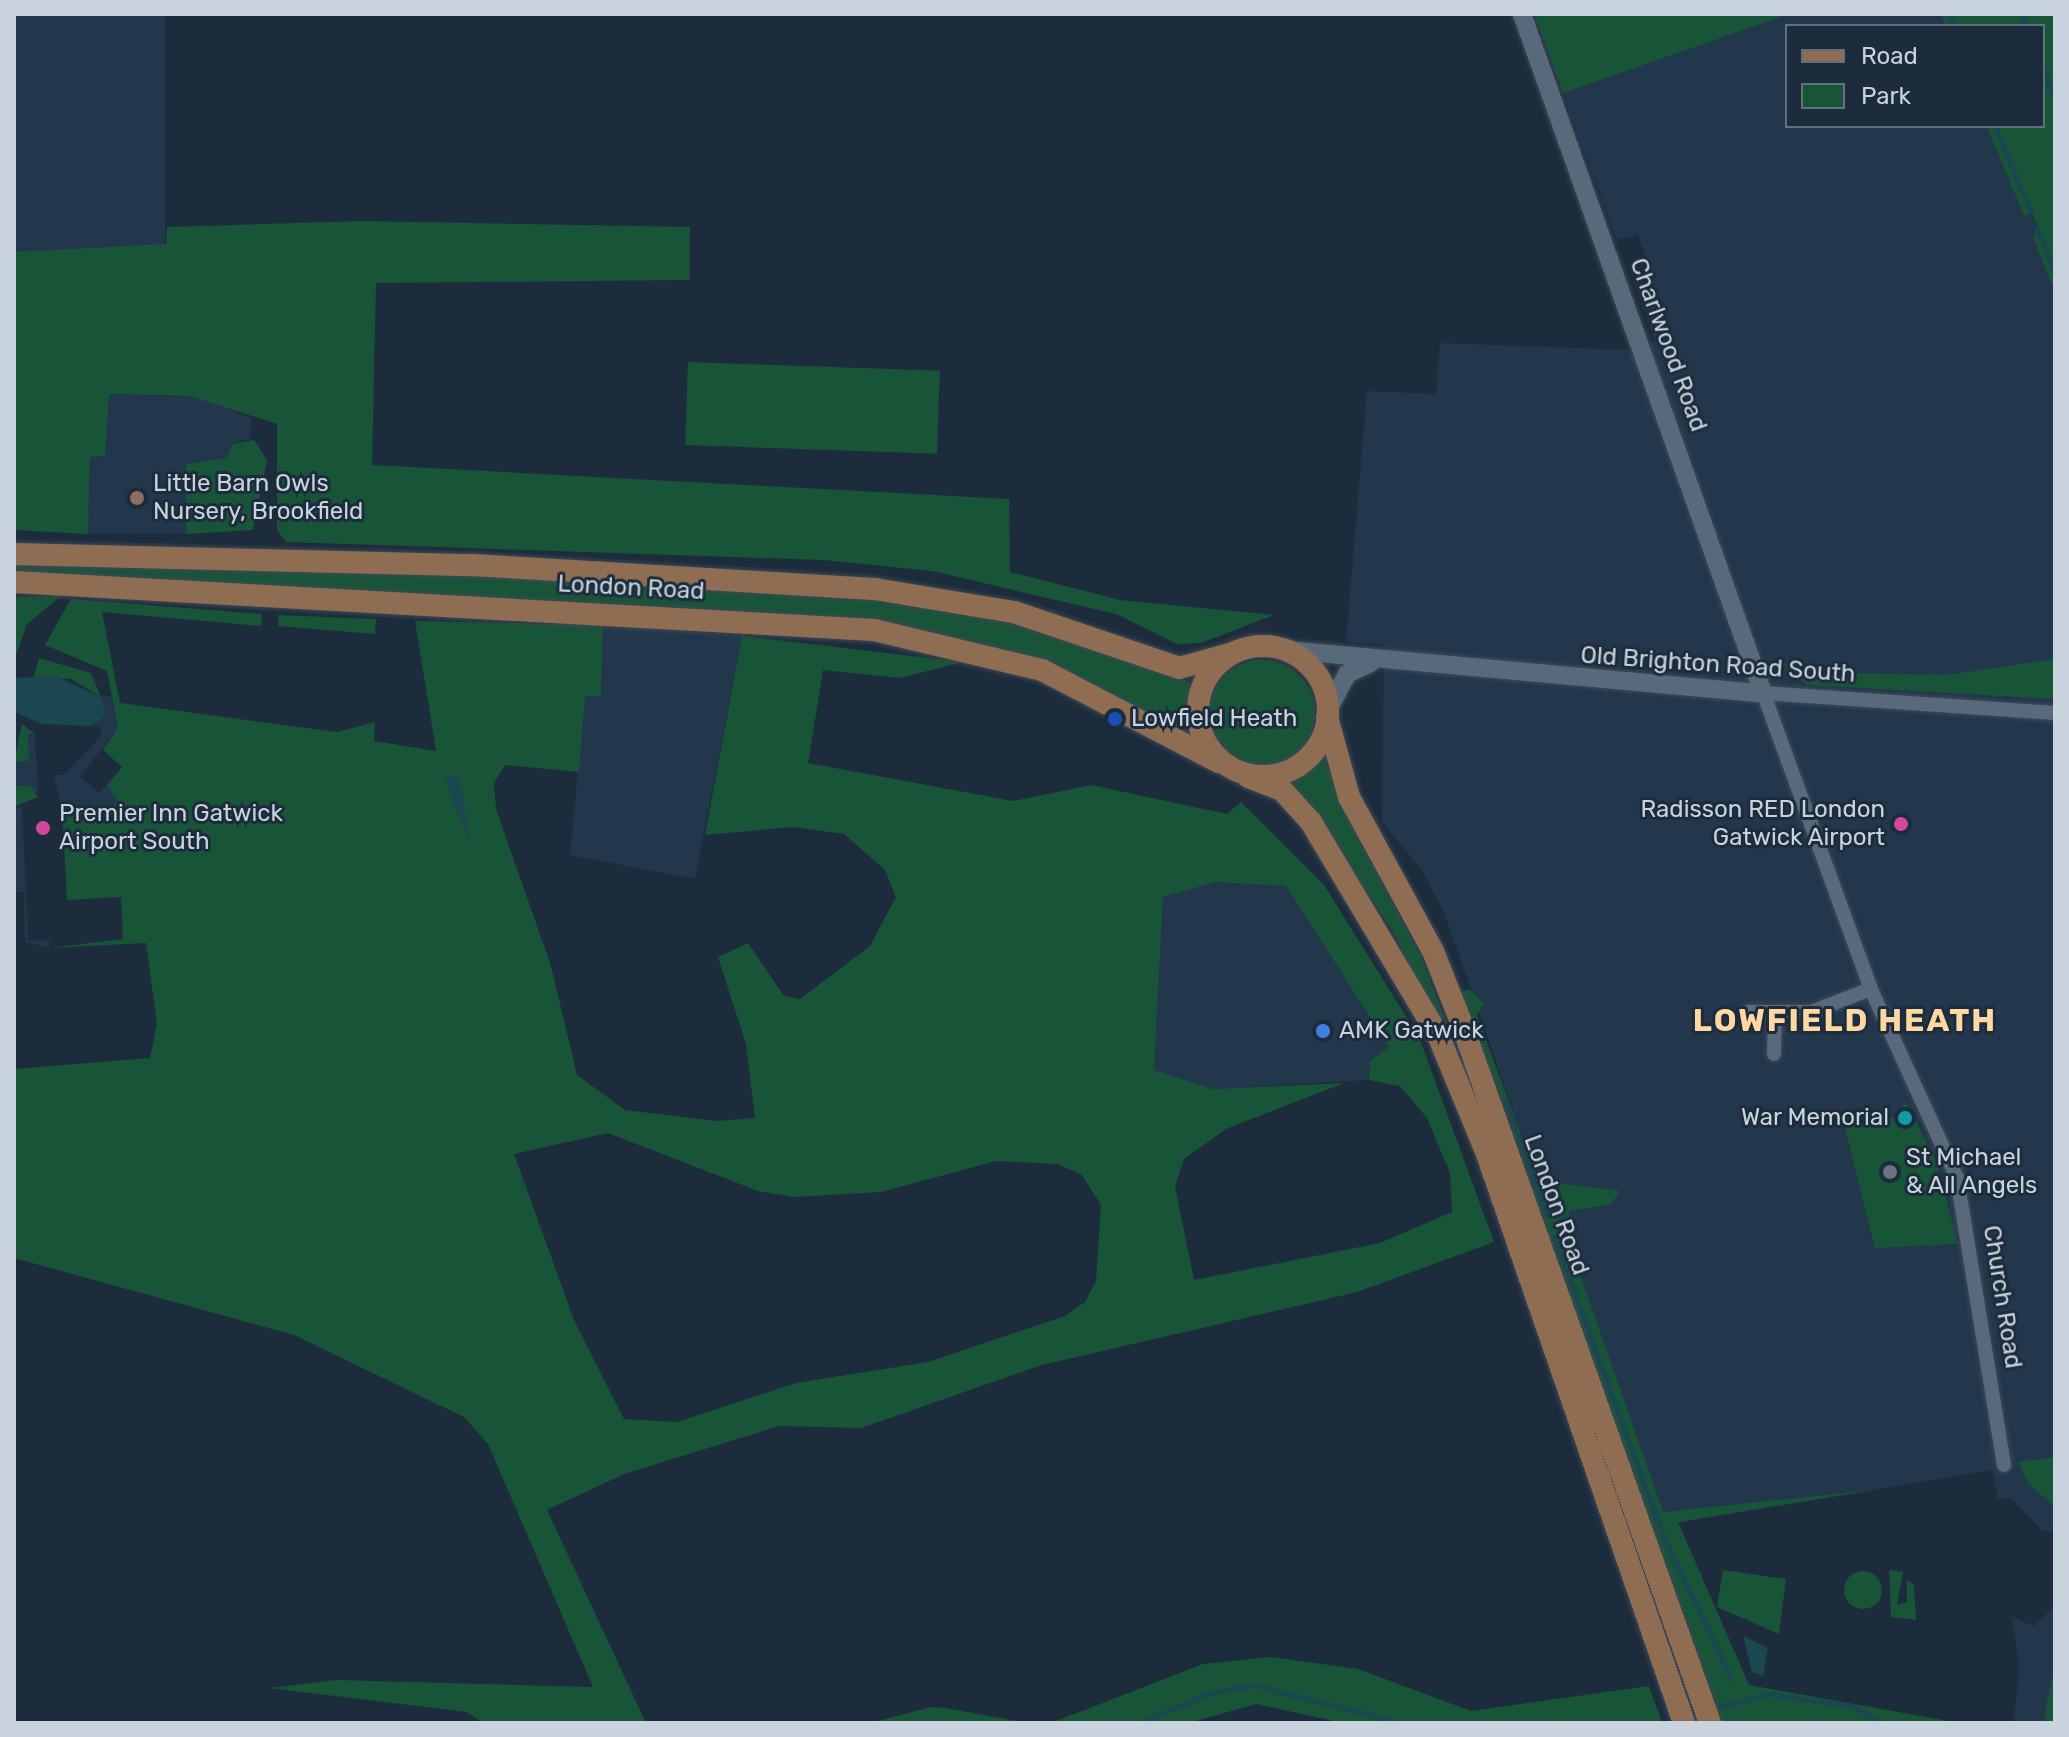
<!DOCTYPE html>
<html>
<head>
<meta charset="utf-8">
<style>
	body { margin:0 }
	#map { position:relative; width:2069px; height:1737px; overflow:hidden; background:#1d2c3c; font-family:Rubik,sans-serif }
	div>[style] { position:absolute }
	.built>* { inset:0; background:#22374c; transform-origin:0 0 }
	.green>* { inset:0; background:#185438; transform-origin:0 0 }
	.round { border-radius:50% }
	.water>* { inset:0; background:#1b4751 }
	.stream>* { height:5px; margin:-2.5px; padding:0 2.5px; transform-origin:2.5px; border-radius:2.5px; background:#1b4751 }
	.roads { filter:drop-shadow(0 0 2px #3d4957) drop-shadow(0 0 2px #3d4957) }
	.minor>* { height:14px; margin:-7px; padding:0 7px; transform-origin:7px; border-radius:7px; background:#57697b }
	.tertiary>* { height:18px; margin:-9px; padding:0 9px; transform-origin:9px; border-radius:9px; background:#57697b }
	.primary>* { height:22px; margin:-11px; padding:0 11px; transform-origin:11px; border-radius:11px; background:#8f6d53 }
	.primary>.ring { margin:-11px; padding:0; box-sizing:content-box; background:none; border:22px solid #8f6d53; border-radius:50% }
	.dots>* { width:22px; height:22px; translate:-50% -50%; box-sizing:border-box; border:4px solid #1d2c3c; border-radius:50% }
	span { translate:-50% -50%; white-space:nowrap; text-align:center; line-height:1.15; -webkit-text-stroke:6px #1d2c3c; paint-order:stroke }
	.street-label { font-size:24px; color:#c9d3de }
	.poi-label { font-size:24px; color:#c9d3de }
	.left { translate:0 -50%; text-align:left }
	.right { translate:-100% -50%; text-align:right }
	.district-label { font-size:32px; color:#fed8a3; font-weight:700; letter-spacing:2px }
	.frame { position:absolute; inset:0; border:16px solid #c9d3de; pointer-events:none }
	.legend { position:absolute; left:1785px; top:24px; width:260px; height:104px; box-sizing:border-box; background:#1d2c3c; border:2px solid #626f7d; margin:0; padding:10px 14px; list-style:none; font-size:24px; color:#c9d3de }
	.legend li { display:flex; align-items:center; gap:16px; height:40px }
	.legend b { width:40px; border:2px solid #626f7d }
</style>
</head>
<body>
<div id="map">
	<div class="built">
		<i style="left:14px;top:14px;width:151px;height:238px"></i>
		<i style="clip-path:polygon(1534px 14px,1944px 14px,1949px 26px,1787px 26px,1787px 126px,1990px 126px,2038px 227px,2055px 283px,2055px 1457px,2034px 1459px,2055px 1458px,2055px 1532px,2042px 1530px,2011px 1498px,1998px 1499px,1992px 1470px,1658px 1526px,1444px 912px,1421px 869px,1382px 822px,1384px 644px,1346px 642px,1367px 391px,1436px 394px,1440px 343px,1629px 350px,1655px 341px,1633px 280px,1650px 268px,1638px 235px,1617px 240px)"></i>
		<i style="clip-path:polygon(108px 394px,203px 397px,252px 419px,249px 440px,238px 441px,227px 458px,186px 464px,186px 534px,88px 534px,90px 456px,105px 455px)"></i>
		<i style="clip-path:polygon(603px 625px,742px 636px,695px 879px,570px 855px,585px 695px,601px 696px)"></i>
		<i style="clip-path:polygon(112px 696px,118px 728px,80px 776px,99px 793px,107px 785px,120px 804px,62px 808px,54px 775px,65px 774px,101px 736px,101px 727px,91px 726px,106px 716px,101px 697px)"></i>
		<i style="clip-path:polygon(28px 734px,35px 734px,38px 793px,14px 786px,14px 762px,28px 761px)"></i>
		<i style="clip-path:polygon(22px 807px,28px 941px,49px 940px,50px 948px,25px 942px,24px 892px,14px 892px,14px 808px)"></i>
		<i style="clip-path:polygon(1216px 882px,1287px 886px,1389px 1048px,1370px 1061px,1369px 1080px,1213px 1089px,1154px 1071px,1163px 897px)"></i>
		<i style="clip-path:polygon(2055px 1606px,2055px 1723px,2014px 1723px,2019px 1666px,2012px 1617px,2034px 1626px)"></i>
	</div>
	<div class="green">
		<i style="clip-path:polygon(1541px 14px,1789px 14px,1563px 93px,1535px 16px)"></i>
		<i style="clip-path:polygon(1941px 14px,2055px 14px,2055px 292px,2033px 238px,2038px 227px,2032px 213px,2024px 216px,1987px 126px,2043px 126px,2043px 26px,1946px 26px)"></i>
		<i style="clip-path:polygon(363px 221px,690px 227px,690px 280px,376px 283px,372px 465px,1009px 499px,1010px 572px,1120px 600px,1274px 615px,1201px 643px,1177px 644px,1116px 614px,932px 571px,824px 560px,286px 542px,277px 530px,277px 424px,190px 396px,109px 394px,105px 456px,90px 457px,88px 534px,14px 530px,14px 252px,166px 244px,167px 227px)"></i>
		<i style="left:688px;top:362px;width:252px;height:83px;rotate:2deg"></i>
		<i style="clip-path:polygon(254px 440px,267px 460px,253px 530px,186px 534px,186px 464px,226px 458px,233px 444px)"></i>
		<i style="clip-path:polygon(14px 565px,485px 574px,877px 600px,1016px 623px,1191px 682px,1181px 729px,1032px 658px,867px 621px,14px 573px)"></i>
		<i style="clip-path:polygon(61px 596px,27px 624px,14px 661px,14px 597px)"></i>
		<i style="clip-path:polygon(evenodd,71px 599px,262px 614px,261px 626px,102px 612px,120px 703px,337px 732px,375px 722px,374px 741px,436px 751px,415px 621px,603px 625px,601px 696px,585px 696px,579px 772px,505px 765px,494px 783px,496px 809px,551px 966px,577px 1075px,625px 1110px,716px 1121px,755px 1118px,746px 1044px,718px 957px,748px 943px,784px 996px,800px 999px,870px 946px,896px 897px,885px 870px,844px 834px,793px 827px,705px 835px,742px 636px,963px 662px,900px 678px,823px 670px,808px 763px,1013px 801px,1091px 785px,1227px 814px,1241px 802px,1324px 885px,1419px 1037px,1494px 1242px,1357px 1292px,1042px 1365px,861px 1428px,779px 1426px,624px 1474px,547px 1510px,646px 1723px,483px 1723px,467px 1712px,269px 1688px,337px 1680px,593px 1687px,488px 1444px,464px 1417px,294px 1335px,14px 1258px,14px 1069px,150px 1058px,157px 1024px,146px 943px,50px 948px,123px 939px,121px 897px,67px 900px,62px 808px,120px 804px,107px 785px,122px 767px,103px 750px,118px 727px,107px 671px,45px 645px,71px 599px,1216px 882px,1286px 886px,1389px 1047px,1370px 1061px,1369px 1080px,1400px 1086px,1427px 1118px,1450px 1173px,1452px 1212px,1380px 1243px,1194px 1280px,1175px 1186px,1184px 1159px,1226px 1129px,1344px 1083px,1213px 1089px,1154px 1070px,1163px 897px,1216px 882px,71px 599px,608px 1133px,758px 1191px,794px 1197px,881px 1192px,996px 1161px,1058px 1164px,1082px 1175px,1101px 1205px,1096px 1281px,1085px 1302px,1065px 1316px,928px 1362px,796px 1383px,677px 1422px,624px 1419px,574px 1320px,514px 1154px,608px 1133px)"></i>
		<i style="clip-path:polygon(278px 615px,376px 619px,375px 634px,278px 626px)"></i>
		<i style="clip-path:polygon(39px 658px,91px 673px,101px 697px,71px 679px,34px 677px)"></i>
		<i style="clip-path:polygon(1775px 658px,1799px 672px,1947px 675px,2055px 659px,2055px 699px,1807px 685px)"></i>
		<i class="round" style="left:1209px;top:660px;width:106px;height:106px"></i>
		<i style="clip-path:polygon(22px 724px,35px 734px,28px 734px,29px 761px,14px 762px)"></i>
		<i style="clip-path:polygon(1324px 756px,1352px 826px,1421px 956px,1468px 1081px,1392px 930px,1291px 784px)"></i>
		<i style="clip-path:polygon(14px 786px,31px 786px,38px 797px,14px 807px)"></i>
		<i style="clip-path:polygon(1469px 989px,1484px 1004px,1477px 1015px,1527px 1150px,1538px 1146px,1543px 1181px,1620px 1191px,1611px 1204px,1569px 1211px,1574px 1257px,1663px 1512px,1874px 1490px,1678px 1522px,1749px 1685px,1959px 1723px,1722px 1723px,1458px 993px)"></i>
		<i style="clip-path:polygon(1906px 1102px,1936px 1161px,1958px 1244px,1875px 1248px,1845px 1127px,1894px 1117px)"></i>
		<i style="clip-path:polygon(2055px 1457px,2055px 1506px,2029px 1485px,2018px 1462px)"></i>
		<i style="clip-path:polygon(1723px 1570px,1786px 1579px,1779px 1634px,1717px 1607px)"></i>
		<i style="clip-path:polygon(1889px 1570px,1903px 1572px,1897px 1605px,1907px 1602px,1907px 1580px,1914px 1585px,1916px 1620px,1891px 1617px)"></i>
		<i class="round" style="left:1844px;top:1571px;width:38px;height:38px"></i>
		<i style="clip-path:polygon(1271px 1657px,1358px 1669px,1471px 1711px,1649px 1686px,1662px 1723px,1343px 1723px,1256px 1704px,1189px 1723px,1051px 1723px,1203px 1664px)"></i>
		<i style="clip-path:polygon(2055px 1668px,2055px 1723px,2044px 1723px,2047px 1701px)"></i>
		<i style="clip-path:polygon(931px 1707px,946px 1708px,1027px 1723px,870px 1723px)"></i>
	</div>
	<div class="water">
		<i style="clip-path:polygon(55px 676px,101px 697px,106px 716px,91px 726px,42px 724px,14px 712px,14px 678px)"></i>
		<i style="clip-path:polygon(453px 774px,460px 779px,470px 842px,445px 781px)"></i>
		<i style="clip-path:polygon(1743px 1636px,1768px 1648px,1763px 1676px,1752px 1672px)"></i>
	</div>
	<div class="stream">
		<i style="left:1949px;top:14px;width:13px;rotate:67deg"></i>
		<i style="left:2021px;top:14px;width:13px;rotate:72deg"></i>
		<i style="left:2043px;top:69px;width:31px;rotate:68deg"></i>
		<i style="left:1995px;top:126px;width:92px;rotate:67.6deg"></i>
		<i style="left:2037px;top:229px;width:48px;rotate:67.8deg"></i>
		<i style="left:1505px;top:1102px;width:122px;rotate:69.9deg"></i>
		<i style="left:1554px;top:1237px;width:320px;rotate:69.9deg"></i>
		<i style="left:1664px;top:1537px;width:157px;rotate:64.7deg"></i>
		<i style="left:1718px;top:1707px;width:53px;rotate:-14.3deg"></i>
		<i style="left:1769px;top:1694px;width:84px;rotate:8.2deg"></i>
		<i style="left:1852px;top:1706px;width:35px;rotate:29deg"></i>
		<i style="left:1140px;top:1723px;width:75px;rotate:-23.5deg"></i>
		<i style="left:1209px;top:1693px;width:46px;rotate:-10.1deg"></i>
		<i style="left:1254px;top:1685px;width:153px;rotate:14.4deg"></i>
	</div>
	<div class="roads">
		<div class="minor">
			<i style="left:1748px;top:1012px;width:63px"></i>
			<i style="left:1811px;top:1012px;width:64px;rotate:-21deg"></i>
			<i style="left:1774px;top:1054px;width:40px;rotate:-88.6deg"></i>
			<i style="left:2004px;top:1465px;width:291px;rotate:-99.3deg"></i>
			<i style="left:1957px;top:1178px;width:208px;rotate:-114.5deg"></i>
			<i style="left:1871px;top:989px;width:315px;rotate:-110deg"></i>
			<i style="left:1763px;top:693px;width:293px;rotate:3.9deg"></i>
		</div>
		<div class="tertiary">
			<i style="left:1286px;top:650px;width:479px;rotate:5.2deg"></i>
			<i style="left:1763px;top:693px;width:721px;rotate:-109.54deg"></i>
			<i style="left:1327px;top:712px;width:43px;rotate:-62.2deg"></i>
			<i style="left:1347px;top:674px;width:26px;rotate:-25deg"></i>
		</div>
		<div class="primary">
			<i style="left:14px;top:554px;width:457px;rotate:1.4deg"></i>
			<i style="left:471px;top:565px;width:405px;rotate:3.4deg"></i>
			<i style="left:875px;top:589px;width:141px;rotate:9.4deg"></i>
			<i style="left:1014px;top:612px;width:174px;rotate:18.7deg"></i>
			<i style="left:1179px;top:668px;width:53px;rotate:-15.4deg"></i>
			<i style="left:14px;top:582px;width:861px;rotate:3.19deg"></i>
			<i style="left:874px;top:630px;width:173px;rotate:13.4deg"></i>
			<i style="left:1042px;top:670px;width:199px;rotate:27.5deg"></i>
			<i class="ring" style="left:1198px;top:646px;width:108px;height:108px"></i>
			<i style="left:1327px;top:717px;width:83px;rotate:74.6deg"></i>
			<i style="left:1349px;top:797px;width:175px;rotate:61.4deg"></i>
			<i style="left:1433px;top:951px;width:76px;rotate:68.5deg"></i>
			<i style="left:1461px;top:1022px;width:744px;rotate:70.44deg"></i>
			<i style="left:1248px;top:777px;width:36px;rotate:21deg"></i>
			<i style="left:1282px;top:790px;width:43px;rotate:47.8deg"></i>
			<i style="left:1311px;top:822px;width:248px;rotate:59.2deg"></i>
			<i style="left:1438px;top:1035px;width:129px;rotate:67.6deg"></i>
			<i style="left:1487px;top:1154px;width:602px;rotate:70.9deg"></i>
		</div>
	</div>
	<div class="dots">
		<i style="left:137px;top:498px;background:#8d6e63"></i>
		<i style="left:1115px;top:719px;background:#1a4fb4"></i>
		<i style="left:1901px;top:824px;background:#d1479c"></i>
		<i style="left:43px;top:828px;background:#d1479c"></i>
		<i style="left:1323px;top:1031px;background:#3f7fe0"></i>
		<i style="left:1905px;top:1118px;background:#0f9aa8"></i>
		<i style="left:1890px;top:1172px;background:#6b7280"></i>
	</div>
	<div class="street-label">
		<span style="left:1668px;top:345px;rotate:70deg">Charlwood Road</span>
		<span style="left:631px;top:588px;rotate:3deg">London Road</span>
		<span style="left:1718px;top:665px;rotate:4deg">Old Brighton Road South</span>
		<span style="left:1556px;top:1205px;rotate:70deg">London Road</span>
		<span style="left:2002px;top:1297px;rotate:81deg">Church Road</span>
	</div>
	<div class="poi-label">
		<span class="left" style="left:153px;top:498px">Little Barn Owls<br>Nursery, Brookfield</span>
		<span class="left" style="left:1131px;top:719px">Lowfield Heath</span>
		<span class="right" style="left:1885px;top:824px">Radisson RED London<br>Gatwick Airport</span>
		<span class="left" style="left:59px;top:828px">Premier Inn Gatwick<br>Airport South</span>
		<span class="left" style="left:1339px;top:1031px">AMK Gatwick</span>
		<span class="right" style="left:1889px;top:1118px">War Memorial</span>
		<span class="left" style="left:1906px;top:1172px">St Michael<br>&amp; All Angels</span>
	</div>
	<div class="district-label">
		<span style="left:1845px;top:1020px">LOWFIELD HEATH</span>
	</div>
	<div class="frame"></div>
	<ul class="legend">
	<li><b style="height:10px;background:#8f6d53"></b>Road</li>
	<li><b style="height:22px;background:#185438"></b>Park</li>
	</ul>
</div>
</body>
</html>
